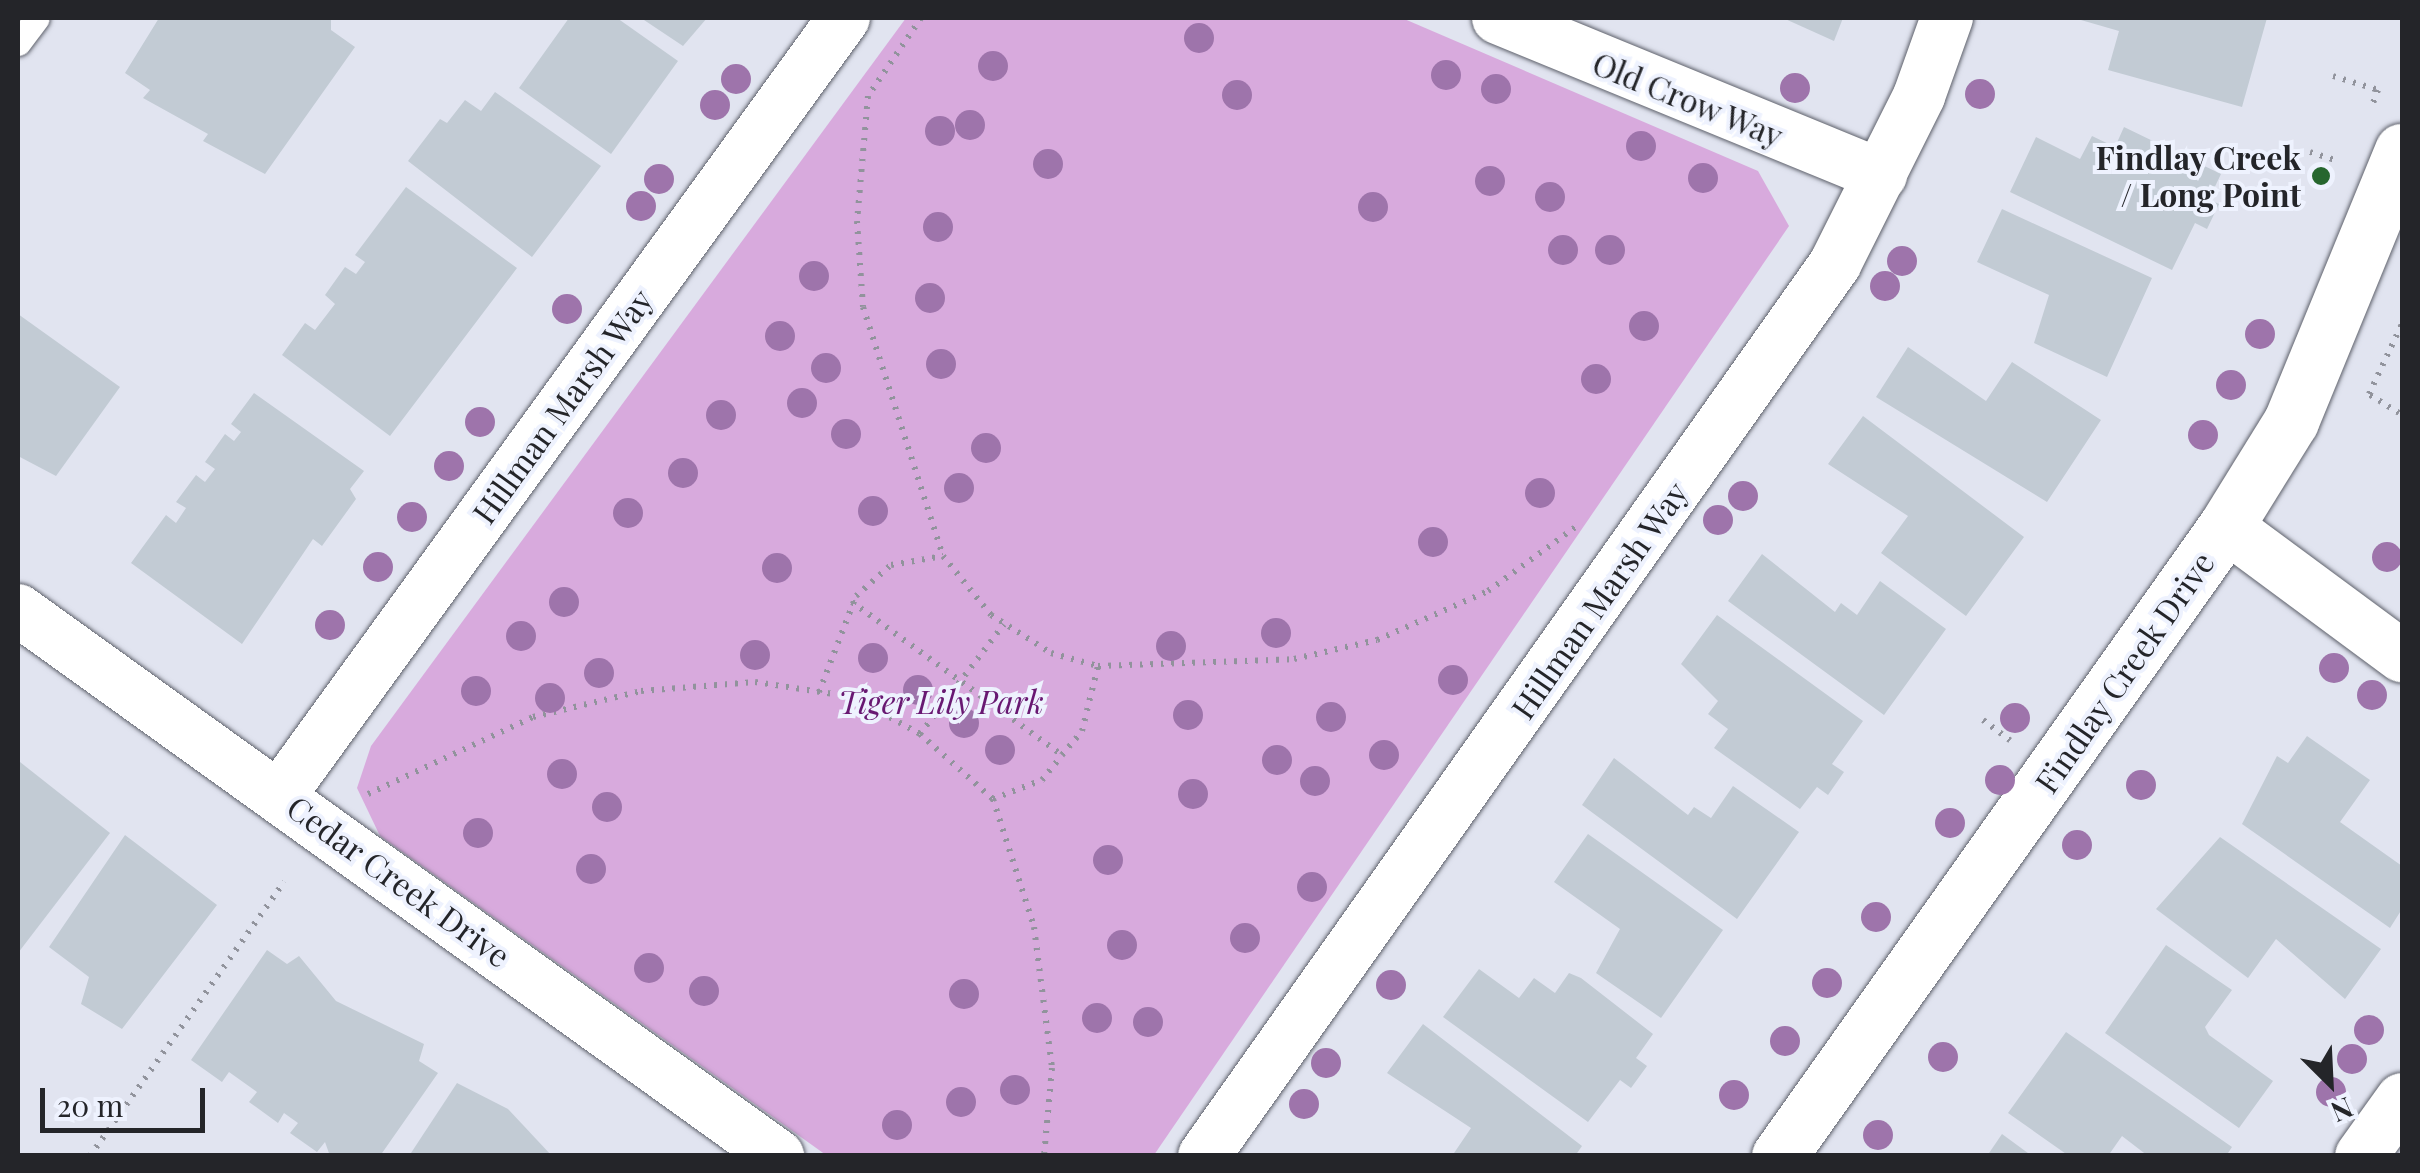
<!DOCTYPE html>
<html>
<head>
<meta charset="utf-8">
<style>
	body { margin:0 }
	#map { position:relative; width:2420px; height:1173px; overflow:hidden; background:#e1e4f0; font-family:"Playfair Display",serif }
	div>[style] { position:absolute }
	.green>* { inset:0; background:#d8aadd }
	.building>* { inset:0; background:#c2cbd4 }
	.path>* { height:6px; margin-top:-3px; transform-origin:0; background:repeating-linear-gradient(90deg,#91939c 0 2.5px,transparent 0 10.5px) }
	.roads { filter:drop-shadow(0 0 2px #5e616b) drop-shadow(0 0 2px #5e616b) }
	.service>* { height:25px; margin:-12.5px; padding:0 12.5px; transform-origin:12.5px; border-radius:12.5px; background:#fff }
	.minor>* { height:52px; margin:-26px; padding:0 26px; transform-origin:26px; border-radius:26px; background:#fff }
	.tertiary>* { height:55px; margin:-27.5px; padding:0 27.5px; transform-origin:27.5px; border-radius:27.5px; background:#fff }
	.trees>* { width:30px; height:30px; margin:-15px; border-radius:50%; background:#9e74ab }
	.dots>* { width:28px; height:28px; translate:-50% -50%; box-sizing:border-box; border:5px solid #eef2fe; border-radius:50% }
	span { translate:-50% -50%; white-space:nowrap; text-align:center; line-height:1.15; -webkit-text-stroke:8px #eef2fe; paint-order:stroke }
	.street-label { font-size:32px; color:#242529 }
	.poi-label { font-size:32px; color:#242529; font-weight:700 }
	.right { translate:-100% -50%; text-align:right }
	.park-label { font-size:32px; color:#681872; font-style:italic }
	.frame { position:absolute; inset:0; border:20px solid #242529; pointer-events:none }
	.north { position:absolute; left:2280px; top:1033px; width:100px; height:100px; -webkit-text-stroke:8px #eef2fe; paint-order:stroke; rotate:156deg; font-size:28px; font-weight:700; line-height:40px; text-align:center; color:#242529 }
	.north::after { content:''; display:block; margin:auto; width:35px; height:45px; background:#242529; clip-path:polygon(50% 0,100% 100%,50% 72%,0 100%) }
	.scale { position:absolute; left:40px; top:1088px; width:165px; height:45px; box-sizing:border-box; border:5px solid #242529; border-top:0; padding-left:12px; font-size:30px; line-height:35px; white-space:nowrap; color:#242529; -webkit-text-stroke:8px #eef2fe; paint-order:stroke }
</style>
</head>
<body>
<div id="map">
	<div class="green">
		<i style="clip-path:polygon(906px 18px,1402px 18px,1758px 171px,1789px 226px,1154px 1155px,826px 1155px,380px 836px,357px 788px,371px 746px)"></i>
	</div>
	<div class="building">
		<i style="clip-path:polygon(159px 18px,331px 18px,331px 30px,355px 47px,265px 174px,203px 141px,208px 134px,143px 98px,150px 90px,125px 73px)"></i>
		<i style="clip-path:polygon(569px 18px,617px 18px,678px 61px,611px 154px,519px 88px)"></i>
		<i style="clip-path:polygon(641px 18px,707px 18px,683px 46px)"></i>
		<i style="clip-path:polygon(1783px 18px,1843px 18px,1834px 41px)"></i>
		<i style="clip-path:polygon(2074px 18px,2267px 18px,2242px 107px,2108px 70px,2119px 31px)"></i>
		<i style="clip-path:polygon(495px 92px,601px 166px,532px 257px,408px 161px,440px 119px,447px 123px,465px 100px,481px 111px)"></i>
		<i style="clip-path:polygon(2124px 127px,2221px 174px,2209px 199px,2219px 204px,2207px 229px,2195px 223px,2172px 270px,2010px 192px,2036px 137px,2080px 159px,2092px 136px,2115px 147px)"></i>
		<i style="clip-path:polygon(406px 187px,517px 268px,390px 436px,282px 355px,305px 323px,315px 330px,335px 304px,325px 295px,345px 267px,356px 274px,365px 262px,355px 255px)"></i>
		<i style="clip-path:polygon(2002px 209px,2152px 278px,2107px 377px,2034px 343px,2049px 295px,1977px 262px)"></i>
		<i style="clip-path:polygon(18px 314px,120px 387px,56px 476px,18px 456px)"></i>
		<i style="clip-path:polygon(1908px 347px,1986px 401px,2012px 362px,2101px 420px,2047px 502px,1876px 397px)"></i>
		<i style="clip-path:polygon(254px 393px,364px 471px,350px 489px,356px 499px,322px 546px,313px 539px,242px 644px,131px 563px,166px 515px,176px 523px,186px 508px,176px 502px,196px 475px,205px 482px,215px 469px,205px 462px,225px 434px,234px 441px,241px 432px,231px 424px)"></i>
		<i style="clip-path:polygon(1863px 416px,2024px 537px,1966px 616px,1881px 553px,1908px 516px,1828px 464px)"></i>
		<i style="clip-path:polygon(1762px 554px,1835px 612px,1841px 603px,1857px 615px,1880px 581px,1946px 629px,1884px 715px,1728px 601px)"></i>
		<i style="clip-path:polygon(1717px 615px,1863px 721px,1832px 764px,1844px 772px,1828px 795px,1817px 787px,1800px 809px,1714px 748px,1728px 729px,1708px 714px,1718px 701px,1681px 664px)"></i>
		<i style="clip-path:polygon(2307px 736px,2370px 780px,2340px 822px,2402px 866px,2402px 909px,2390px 928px,2242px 824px,2277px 756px,2288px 763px)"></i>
		<i style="clip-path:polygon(1614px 758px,1688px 815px,1694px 807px,1711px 818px,1733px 786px,1799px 832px,1737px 919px,1582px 805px)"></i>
		<i style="clip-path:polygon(20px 762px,110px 833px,18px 953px,18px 765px)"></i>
		<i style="clip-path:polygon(1588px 834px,1723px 930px,1661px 1018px,1596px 973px,1620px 929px,1554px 882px)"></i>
		<i style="clip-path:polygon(125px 835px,217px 905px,122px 1029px,81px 1004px,89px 977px,49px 947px)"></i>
		<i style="clip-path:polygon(2220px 837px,2381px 949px,2345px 999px,2276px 939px,2248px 978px,2156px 909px)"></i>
		<i style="clip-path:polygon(2166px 945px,2232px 990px,2205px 1027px,2209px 1035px,2273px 1081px,2239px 1128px,2105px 1033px)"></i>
		<i style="clip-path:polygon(267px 950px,287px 964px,299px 956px,336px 1001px,424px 1044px,419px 1061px,438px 1073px,380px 1156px,330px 1156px,325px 1142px,317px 1152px,290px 1133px,298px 1123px,284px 1113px,278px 1123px,249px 1102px,257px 1092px,229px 1072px,222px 1082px,191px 1060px)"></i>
		<i style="clip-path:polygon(1479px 969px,1519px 998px,1534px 978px,1555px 993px,1569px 973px,1581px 978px,1653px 1034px,1636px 1058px,1647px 1066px,1631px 1088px,1620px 1080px,1588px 1122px,1443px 1017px)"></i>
		<i style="clip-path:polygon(1423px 1024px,1582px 1146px,1575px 1156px,1452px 1156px,1471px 1128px,1387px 1073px)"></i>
		<i style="clip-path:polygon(2066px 1032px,2232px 1147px,2226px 1156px,2148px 1156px,2122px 1136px,2108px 1156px,2069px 1156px,2008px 1113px)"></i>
		<i style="clip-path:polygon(457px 1083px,508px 1109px,552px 1156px,409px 1156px)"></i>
		<i style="clip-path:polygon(2002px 1134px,2032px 1156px,1987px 1156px)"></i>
	</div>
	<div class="path">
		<i style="left:921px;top:18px;width:94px;rotate:124.2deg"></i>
		<i style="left:868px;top:96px;width:125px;rotate:95deg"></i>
		<i style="left:857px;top:221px;width:86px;rotate:86deg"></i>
		<i style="left:863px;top:307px;width:262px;rotate:72.2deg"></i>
		<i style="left:943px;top:556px;width:76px;rotate:50.9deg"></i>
		<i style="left:991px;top:615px;width:71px;rotate:32.3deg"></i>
		<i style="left:1051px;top:653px;width:49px;rotate:15.5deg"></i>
		<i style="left:1098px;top:666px;width:196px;rotate:-2deg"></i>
		<i style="left:1294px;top:659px;width:85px;rotate:-12.9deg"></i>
		<i style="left:1377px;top:640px;width:121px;rotate:-23.8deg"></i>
		<i style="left:1488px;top:591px;width:115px;rotate:-36.2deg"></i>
		<i style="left:2333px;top:76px;width:47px;rotate:17.3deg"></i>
		<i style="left:2378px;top:90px;width:17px;rotate:111deg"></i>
		<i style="left:2310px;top:152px;width:29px;rotate:18deg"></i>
		<i style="left:2399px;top:413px;width:36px;rotate:-148deg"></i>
		<i style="left:2369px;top:394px;width:77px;rotate:-64.8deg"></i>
		<i style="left:852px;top:602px;width:260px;rotate:36.1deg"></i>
		<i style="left:819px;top:692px;width:103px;rotate:-68.9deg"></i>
		<i style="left:856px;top:596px;width:47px;rotate:-41.5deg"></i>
		<i style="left:891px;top:565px;width:53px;rotate:-9.8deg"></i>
		<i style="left:1983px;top:720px;width:34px;rotate:37deg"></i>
		<i style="left:920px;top:734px;width:138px;rotate:-52.6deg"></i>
		<i style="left:368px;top:794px;width:182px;rotate:-25deg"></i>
		<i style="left:533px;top:717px;width:111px;rotate:-13.5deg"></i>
		<i style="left:641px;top:691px;width:114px;rotate:-4.5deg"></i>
		<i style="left:755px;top:682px;width:99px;rotate:8.7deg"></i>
		<i style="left:853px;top:697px;width:77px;rotate:28.9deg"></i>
		<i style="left:920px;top:734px;width:98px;rotate:41.7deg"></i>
		<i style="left:993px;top:799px;width:134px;rotate:72.2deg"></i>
		<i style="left:1034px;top:927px;width:142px;rotate:82.7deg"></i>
		<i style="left:1052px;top:1068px;width:88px;rotate:95.2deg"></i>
		<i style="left:993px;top:799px;width:53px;rotate:-21.2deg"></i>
		<i style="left:1042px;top:780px;width:32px;rotate:-51deg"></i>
		<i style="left:1062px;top:755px;width:31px;rotate:-50deg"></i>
		<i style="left:1082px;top:731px;width:67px;rotate:-76.2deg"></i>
		<i style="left:90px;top:1156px;width:336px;rotate:-54.7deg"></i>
	</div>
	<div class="roads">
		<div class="service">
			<i style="left:18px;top:43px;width:31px;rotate:-53deg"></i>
		</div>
		<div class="minor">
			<i style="left:1498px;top:18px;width:414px;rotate:22.3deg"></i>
			<i style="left:2226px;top:526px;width:219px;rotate:36.5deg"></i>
			<i style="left:18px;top:610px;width:936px;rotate:35.69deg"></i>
			<i style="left:280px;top:795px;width:960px;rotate:-54.03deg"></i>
			<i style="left:1204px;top:1156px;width:1093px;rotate:-54.72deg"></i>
			<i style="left:1835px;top:264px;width:188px;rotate:-63.4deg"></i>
			<i style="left:1919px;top:96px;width:83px;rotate:-70.3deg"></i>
			<i style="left:2361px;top:1156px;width:70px;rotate:-54.3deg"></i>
		</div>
		<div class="tertiary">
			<i style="left:1779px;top:1156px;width:772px;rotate:-54.64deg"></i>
			<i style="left:2226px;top:526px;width:123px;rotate:-58.2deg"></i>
			<i style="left:2291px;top:421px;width:292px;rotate:-67.7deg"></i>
		</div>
	</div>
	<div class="trees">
		<i style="left:1199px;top:38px"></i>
		<i style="left:993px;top:66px"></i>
		<i style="left:1446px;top:75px"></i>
		<i style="left:736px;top:79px"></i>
		<i style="left:1795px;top:88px"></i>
		<i style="left:1496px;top:89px"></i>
		<i style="left:1980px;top:94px"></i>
		<i style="left:1237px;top:95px"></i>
		<i style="left:715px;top:105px"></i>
		<i style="left:970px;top:125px"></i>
		<i style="left:940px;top:131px"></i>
		<i style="left:1641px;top:146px"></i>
		<i style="left:1048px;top:164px"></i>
		<i style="left:1703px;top:178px"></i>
		<i style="left:659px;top:179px"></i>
		<i style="left:1490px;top:181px"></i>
		<i style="left:1550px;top:197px"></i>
		<i style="left:641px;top:206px"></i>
		<i style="left:1373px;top:207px"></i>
		<i style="left:938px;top:227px"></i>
		<i style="left:1563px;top:250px"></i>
		<i style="left:1610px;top:250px"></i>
		<i style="left:1902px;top:261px"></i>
		<i style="left:814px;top:276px"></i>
		<i style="left:1885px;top:286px"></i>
		<i style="left:930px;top:298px"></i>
		<i style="left:567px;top:309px"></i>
		<i style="left:1644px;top:326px"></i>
		<i style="left:2260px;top:334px"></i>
		<i style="left:780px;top:336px"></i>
		<i style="left:941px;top:364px"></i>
		<i style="left:826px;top:368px"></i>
		<i style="left:1596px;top:379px"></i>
		<i style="left:2231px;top:385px"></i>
		<i style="left:802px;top:403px"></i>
		<i style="left:721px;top:415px"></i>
		<i style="left:480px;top:422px"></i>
		<i style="left:846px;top:434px"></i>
		<i style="left:2203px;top:435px"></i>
		<i style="left:986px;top:448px"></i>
		<i style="left:449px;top:466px"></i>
		<i style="left:683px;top:473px"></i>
		<i style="left:959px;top:488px"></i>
		<i style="left:1540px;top:493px"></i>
		<i style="left:1743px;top:496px"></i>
		<i style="left:873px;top:511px"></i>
		<i style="left:628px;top:513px"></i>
		<i style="left:412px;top:517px"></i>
		<i style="left:1718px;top:520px"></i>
		<i style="left:1433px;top:542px"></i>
		<i style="left:2387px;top:557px"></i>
		<i style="left:378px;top:567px"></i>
		<i style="left:777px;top:568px"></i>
		<i style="left:564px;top:602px"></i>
		<i style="left:330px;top:625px"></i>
		<i style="left:1276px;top:633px"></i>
		<i style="left:521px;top:636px"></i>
		<i style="left:1171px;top:646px"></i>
		<i style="left:755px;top:655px"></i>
		<i style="left:873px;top:658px"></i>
		<i style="left:2334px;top:668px"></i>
		<i style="left:599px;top:673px"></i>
		<i style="left:1453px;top:680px"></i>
		<i style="left:918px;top:690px"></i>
		<i style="left:476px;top:691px"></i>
		<i style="left:2372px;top:695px"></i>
		<i style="left:550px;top:698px"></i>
		<i style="left:1188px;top:715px"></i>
		<i style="left:1331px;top:717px"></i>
		<i style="left:2015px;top:718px"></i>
		<i style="left:964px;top:723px"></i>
		<i style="left:1000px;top:750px"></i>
		<i style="left:1384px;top:755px"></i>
		<i style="left:1277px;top:760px"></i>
		<i style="left:562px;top:774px"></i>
		<i style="left:2000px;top:780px"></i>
		<i style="left:1315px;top:781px"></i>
		<i style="left:2141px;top:785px"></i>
		<i style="left:1193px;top:794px"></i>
		<i style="left:607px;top:807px"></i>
		<i style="left:1950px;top:823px"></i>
		<i style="left:478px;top:833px"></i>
		<i style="left:2077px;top:845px"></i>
		<i style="left:1108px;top:860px"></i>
		<i style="left:591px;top:869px"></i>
		<i style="left:1312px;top:887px"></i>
		<i style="left:1876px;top:917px"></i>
		<i style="left:1245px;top:938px"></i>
		<i style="left:1122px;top:945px"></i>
		<i style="left:649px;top:968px"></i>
		<i style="left:1827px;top:983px"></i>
		<i style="left:1391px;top:985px"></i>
		<i style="left:704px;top:991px"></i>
		<i style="left:964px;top:994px"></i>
		<i style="left:1097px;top:1018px"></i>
		<i style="left:1148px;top:1022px"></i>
		<i style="left:2369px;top:1030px"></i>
		<i style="left:1785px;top:1041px"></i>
		<i style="left:1943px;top:1057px"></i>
		<i style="left:2352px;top:1059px"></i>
		<i style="left:1326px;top:1063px"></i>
		<i style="left:1015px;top:1090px"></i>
		<i style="left:2331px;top:1092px"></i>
		<i style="left:1734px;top:1095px"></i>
		<i style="left:961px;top:1102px"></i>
		<i style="left:1304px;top:1104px"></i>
		<i style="left:897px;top:1125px"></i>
		<i style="left:1878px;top:1135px"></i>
	</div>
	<div class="dots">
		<i style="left:2321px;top:176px;background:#26662f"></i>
	</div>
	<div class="street-label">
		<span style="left:1688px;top:99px;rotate:22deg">Old Crow Way</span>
		<span style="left:562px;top:406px;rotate:-54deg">Hillman Marsh Way</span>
		<span style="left:1599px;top:600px;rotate:-55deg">Hillman Marsh Way</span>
		<span style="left:2124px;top:672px;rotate:-55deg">Findlay Creek Drive</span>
		<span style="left:399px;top:881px;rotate:36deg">Cedar Creek Drive</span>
	</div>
	<div class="poi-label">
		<span class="right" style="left:2301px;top:176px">Findlay Creek<br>/ Long Point</span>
	</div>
	<div class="park-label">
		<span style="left:941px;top:701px">Tiger Lily Park</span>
	</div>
	<div class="frame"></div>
	<div class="north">N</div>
	<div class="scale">20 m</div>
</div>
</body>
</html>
